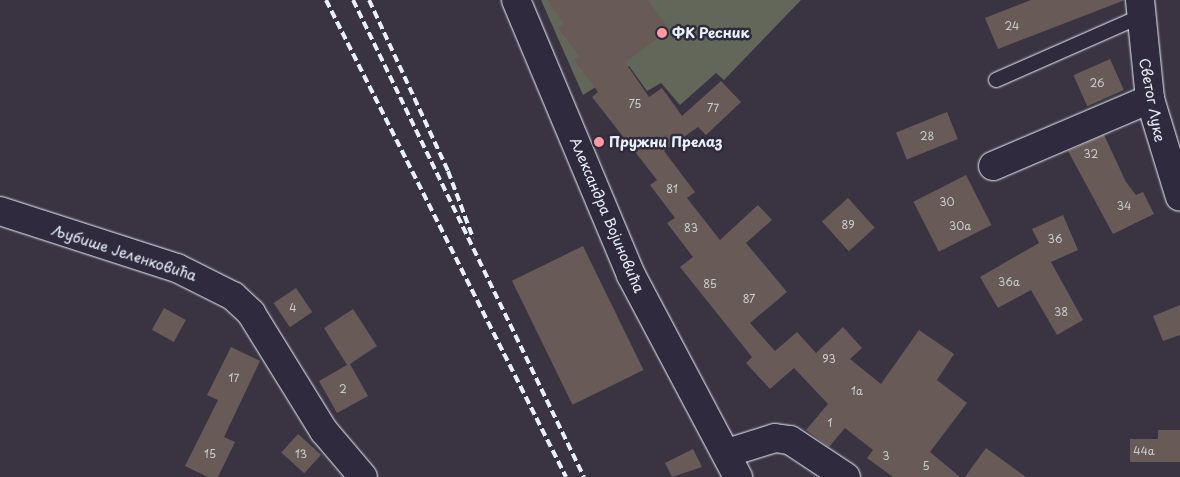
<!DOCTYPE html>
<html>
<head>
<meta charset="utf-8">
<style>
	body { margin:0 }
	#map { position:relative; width:1180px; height:477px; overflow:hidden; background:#3a3442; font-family:"Playpen Sans",sans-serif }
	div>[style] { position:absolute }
	.green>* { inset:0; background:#626759 }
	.building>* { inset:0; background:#685b57; transform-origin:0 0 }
	.roads { filter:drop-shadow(0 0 1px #e8f1f8) drop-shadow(0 0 1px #e8f1f8) }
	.service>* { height:14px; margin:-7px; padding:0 7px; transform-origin:7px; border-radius:7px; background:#2f2a3d }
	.minor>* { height:28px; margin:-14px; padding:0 14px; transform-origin:14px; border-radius:14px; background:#2f2a3d }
	.tertiary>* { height:28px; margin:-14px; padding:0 14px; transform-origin:14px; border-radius:14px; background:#2f2a3d }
	.rail>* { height:4px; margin-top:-2px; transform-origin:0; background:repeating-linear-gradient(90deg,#e8f1f8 0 8px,transparent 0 12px) }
	.dots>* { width:14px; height:14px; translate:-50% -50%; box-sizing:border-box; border:2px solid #2f2a3d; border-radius:50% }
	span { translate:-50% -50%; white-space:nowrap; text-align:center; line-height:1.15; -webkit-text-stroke:5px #2f2a3d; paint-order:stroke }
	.number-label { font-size:11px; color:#c8ccd0 }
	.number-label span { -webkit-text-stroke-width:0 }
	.poi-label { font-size:14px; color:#e8f1f8; font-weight:700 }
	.left { translate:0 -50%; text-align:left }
	.street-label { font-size:14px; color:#e8f1f8 }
</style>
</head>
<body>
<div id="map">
	<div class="green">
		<i style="clip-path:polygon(541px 0,801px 0,724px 80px,716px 73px,680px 105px,661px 83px,647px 91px,629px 66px,583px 95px)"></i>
	</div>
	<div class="building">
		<i style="clip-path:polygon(547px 0,648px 0,670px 30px,625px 62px,649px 97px,662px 88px,682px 116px,721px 81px,741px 102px,706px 135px,698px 127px,664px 151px,695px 192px,687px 198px,720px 240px,758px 205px,772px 220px,746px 243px,787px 292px,750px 323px,775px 351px,797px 332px,816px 353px,843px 327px,862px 348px,850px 359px,881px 384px,919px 330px,954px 354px,937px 380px,967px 403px,930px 452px,960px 477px,893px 477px,867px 458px,873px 450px,845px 428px,829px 447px,806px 430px,828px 404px,794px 368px,770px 389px,746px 363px,752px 357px,680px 267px,693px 257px,667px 223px,675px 218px,650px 185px,657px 180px,592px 97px,598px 92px,574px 60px,579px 56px,558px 28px,564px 24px)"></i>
		<i style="clip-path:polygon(1031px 0,1125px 0,998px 49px,985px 18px)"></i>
		<i style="left:1110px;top:59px;width:34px;height:40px;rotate:66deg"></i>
		<i style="left:947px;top:112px;width:29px;height:55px;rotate:68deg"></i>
		<i style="clip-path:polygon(1104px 135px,1126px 182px,1136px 195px,1143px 192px,1154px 214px,1113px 234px,1068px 151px)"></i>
		<i style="left:966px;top:175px;width:56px;height:59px;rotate:63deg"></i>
		<i style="left:848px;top:198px;width:40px;height:35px;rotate:48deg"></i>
		<i style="clip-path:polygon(1063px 215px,1078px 250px,1051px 262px,1083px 320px,1057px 335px,1031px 290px,998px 308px,980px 277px,1039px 243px,1032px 229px)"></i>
		<i style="left:583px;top:246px;width:138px;height:79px;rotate:64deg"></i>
		<i style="left:296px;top:288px;width:29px;height:27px;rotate:56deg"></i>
		<i style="clip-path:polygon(1180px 305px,1180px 335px,1163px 341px,1153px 316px)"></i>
		<i style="left:164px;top:308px;width:25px;height:25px;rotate:29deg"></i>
		<i style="clip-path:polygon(353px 309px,377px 346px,350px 364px,368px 396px,337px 413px,319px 381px,347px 365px,324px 328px)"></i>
		<i style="clip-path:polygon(231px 347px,260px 361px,224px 437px,235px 442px,218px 477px,208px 477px,185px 466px,218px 400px,207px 395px)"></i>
		<i style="clip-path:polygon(1158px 430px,1180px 430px,1180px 462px,1130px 462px,1130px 439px,1158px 439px)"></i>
		<i style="left:298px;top:434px;width:31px;height:25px;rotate:42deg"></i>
		<i style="clip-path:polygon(986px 448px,1026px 477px,965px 477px)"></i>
		<i style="clip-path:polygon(693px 449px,702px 467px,672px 477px,665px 463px)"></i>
	</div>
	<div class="roads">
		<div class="service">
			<i style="left:996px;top:80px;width:156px;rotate:-23.8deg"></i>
		</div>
		<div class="minor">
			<i style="left:1140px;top:0;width:100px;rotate:84.2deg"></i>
			<i style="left:1150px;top:99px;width:102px;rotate:73deg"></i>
			<i style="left:993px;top:166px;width:171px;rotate:-23.1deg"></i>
			<i style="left:0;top:211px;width:186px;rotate:17.9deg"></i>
			<i style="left:177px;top:268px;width:63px;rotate:26.6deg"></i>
			<i style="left:233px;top:296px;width:25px;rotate:43deg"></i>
			<i style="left:251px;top:313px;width:139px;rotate:58.3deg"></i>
			<i style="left:324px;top:431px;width:60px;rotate:49.7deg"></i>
			<i style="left:727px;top:453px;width:50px;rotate:-17.4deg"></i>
			<i style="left:775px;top:438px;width:15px;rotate:8deg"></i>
			<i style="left:790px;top:440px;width:67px;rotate:33.5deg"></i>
		</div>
		<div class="tertiary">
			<i style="left:516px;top:0;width:298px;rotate:67.3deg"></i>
			<i style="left:631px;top:275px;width:229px;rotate:62.1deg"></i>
		</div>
	</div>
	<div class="rail">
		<i style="left:326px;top:0;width:534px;rotate:63.29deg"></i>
		<i style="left:353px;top:0;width:530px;rotate:64.16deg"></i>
		<i style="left:369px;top:0;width:188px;rotate:65.2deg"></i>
		<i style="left:448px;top:171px;width:72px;rotate:69.5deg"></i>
	</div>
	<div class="dots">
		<i style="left:662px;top:33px;background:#ff9aa2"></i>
		<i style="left:599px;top:142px;background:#ff9aa2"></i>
	</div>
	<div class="number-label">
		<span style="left:1012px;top:26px">24</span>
		<span style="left:1097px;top:83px">26</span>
		<span style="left:635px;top:104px">75</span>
		<span style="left:713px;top:108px">77</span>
		<span style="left:927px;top:136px">28</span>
		<span style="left:1091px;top:154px">32</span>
		<span style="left:672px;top:189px">81</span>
		<span style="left:947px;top:202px">30</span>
		<span style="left:1124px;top:206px">34</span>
		<span style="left:848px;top:225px">89</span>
		<span style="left:960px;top:226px">30a</span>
		<span style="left:691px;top:228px">83</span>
		<span style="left:1055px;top:239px">36</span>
		<span style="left:1009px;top:282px">36a</span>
		<span style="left:710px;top:284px">85</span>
		<span style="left:749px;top:299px">87</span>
		<span style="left:293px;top:308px">4</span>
		<span style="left:1061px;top:312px">38</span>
		<span style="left:829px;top:359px">93</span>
		<span style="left:234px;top:378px">17</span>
		<span style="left:343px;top:389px">2</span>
		<span style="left:857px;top:391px">1a</span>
		<span style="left:830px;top:423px">1</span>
		<span style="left:1144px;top:451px">44a</span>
		<span style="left:210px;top:454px">15</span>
		<span style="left:301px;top:454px">13</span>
		<span style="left:886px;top:456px">3</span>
		<span style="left:926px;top:466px">5</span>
	</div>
	<div class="poi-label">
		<span class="left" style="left:672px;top:33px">ФК Ресник</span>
		<span class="left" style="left:609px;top:142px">Пружни Прелаз</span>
	</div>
	<div class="street-label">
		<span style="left:1152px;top:100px;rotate:79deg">Светог Луке</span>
		<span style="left:607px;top:215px;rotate:67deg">Александра Војиновића</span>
		<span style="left:124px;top:253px;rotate:18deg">Љубише Јеленковића</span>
	</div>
</div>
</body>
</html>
